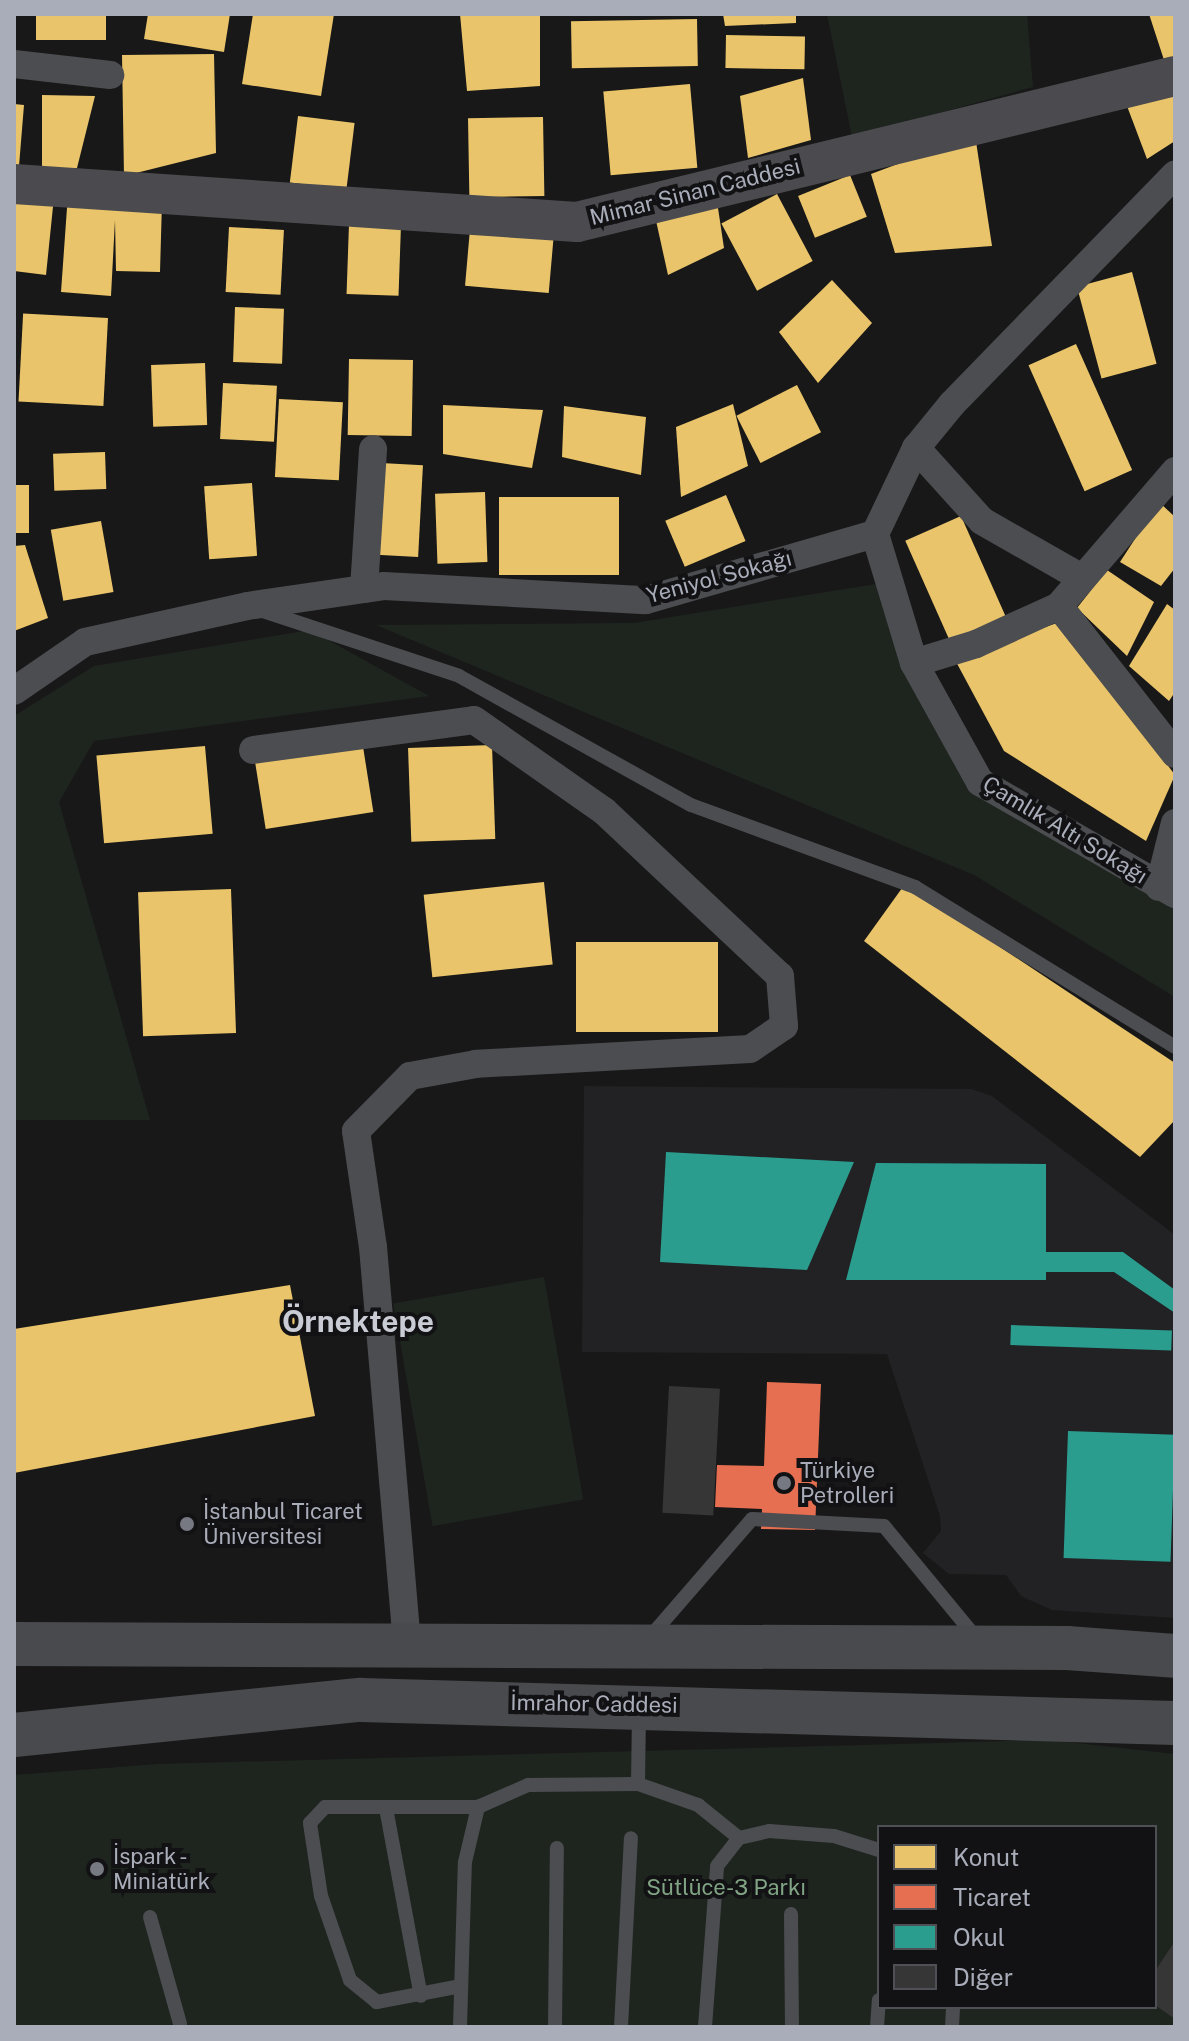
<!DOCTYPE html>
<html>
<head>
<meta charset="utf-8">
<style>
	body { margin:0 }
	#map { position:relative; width:1189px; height:2041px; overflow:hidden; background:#181818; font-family:"Public Sans",sans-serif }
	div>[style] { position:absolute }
	.built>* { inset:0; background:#222224 }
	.green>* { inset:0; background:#1e251f; transform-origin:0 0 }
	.homes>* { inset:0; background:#e9c46a; transform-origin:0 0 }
	.shops>* { inset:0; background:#e76f51 }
	.schools>* { inset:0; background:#2a9d8f; transform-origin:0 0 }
	.building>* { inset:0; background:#363637; transform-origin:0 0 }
	.lane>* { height:14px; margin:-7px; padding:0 7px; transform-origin:7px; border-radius:7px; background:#4c4d51 }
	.street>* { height:28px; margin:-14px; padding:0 14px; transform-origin:14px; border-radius:14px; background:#4c4d51 }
	.secondary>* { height:40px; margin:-20px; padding:0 20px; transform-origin:20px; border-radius:20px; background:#4b4b4f }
	.primary>* { height:44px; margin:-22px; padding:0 22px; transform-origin:22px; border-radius:22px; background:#494a4d }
	.dots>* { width:22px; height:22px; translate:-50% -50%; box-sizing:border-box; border:4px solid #121214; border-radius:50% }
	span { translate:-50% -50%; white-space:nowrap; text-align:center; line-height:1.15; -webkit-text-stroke:8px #121214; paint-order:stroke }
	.street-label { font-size:22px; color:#a9adb9 }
	.poi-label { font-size:22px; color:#a9adb9 }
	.left { translate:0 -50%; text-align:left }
	.park-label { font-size:22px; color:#80a484 }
	.district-label { font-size:30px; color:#caccd5; font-weight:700 }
	.frame { position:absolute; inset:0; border:16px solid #a9adb9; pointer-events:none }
	.legend { position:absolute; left:877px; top:1825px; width:280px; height:184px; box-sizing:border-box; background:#121214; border:2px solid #4e5056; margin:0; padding:10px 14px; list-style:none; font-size:24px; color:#a9adb9 }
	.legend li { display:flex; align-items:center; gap:16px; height:40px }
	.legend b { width:40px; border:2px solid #4e5056 }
</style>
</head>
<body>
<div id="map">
	<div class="built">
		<i style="clip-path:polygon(584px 1086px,971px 1089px,992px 1096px,1175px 1235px,1175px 1618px,1052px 1610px,1021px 1596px,1006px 1575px,949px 1574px,923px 1553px,941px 1531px,940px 1516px,887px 1354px,582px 1352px)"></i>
	</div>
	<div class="green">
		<i style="clip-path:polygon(827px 14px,1027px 14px,1033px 87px,852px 137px)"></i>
		<i style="clip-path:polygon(876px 584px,972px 781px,1175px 898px,1175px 997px,974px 875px,376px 625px,634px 623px)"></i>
		<i style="clip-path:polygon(310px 630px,429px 696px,94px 741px,59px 802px,150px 1120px,14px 1120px,14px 716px,94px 666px)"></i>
		<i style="left:544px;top:1277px;width:226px;height:153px;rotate:80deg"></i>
		<i style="clip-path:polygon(evenodd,1049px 1740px,1175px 1754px,1175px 2027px,14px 2027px,14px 1775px,158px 1764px,1049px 1740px,879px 1827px,1155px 1827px,1155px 2007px,879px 2007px,879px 1827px)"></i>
	</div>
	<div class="homes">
		<i style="left:36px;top:14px;width:70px;height:26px"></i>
		<i style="clip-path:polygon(148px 14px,230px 14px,224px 52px,144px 39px)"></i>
		<i style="clip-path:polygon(253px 14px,334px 14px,321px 96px,242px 84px)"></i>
		<i style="clip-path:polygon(460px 14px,540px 14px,540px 86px,467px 91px)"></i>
		<i style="clip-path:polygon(723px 14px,796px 14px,796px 23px,725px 26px)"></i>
		<i style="clip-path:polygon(1149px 14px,1175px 14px,1175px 56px,1164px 60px)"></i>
		<i style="left:697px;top:19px;width:47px;height:126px;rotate:89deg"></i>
		<i style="left:726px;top:35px;width:79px;height:33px;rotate:1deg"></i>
		<i style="clip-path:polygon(214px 54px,216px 153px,124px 176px,122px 55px)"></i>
		<i style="clip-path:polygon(803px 78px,811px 140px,748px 158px,740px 96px)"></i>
		<i style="left:690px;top:84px;width:84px;height:87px;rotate:85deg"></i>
		<i style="clip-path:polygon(1175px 85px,1175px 141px,1147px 159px,1127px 106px)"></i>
		<i style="clip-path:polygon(42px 95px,95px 96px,77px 168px,42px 168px)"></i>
		<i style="clip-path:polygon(14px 104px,24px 105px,19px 166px,14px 165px)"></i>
		<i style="left:298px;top:116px;width:57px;height:67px;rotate:7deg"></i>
		<i style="left:543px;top:117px;width:79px;height:75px;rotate:89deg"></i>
		<i style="clip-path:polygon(975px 135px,992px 246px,895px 253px,871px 174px)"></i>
		<i style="left:850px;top:175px;width:45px;height:56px;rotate:68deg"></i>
		<i style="clip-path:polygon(715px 188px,724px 248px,668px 275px,655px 216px)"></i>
		<i style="clip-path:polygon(14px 193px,54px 197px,46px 275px,14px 271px)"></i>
		<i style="clip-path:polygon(68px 194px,162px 202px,160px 272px,116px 271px,115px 220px,111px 296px,61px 292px)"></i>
		<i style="left:777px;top:194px;width:76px;height:63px;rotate:62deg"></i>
		<i style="left:349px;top:224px;width:52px;height:70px;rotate:2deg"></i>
		<i style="left:229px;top:227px;width:55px;height:65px;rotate:3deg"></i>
		<i style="left:470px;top:229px;width:84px;height:57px;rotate:5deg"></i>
		<i style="left:1132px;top:272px;width:95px;height:57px;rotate:75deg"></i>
		<i style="clip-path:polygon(832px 280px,872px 323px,818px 383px,779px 332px)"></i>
		<i style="left:235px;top:307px;width:49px;height:55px;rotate:2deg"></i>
		<i style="left:108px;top:318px;width:88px;height:85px;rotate:93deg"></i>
		<i style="left:1076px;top:344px;width:138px;height:52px;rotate:66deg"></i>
		<i style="left:349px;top:359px;width:64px;height:76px;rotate:1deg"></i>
		<i style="left:205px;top:363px;width:62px;height:54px;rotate:88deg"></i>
		<i style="left:223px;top:383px;width:54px;height:56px;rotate:3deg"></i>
		<i style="left:797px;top:385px;width:53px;height:68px;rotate:63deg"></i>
		<i style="left:279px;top:399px;width:64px;height:78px;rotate:3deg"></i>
		<i style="clip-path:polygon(733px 404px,748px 466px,681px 497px,676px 427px)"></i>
		<i style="clip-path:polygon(443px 405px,543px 410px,532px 468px,443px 454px)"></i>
		<i style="clip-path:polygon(564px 406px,646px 417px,641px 475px,562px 457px)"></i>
		<i style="left:105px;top:452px;width:37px;height:52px;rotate:88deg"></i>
		<i style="left:381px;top:463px;width:42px;height:92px;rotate:3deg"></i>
		<i style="left:252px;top:483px;width:73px;height:48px;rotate:86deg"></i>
		<i style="left:29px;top:485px;width:48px;height:15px;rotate:90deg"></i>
		<i style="left:485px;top:492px;width:70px;height:50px;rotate:88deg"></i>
		<i style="left:726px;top:495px;width:50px;height:66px;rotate:67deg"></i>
		<i style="left:499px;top:497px;width:120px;height:78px"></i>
		<i style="clip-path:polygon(1159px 502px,1175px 517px,1175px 568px,1161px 586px,1120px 562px)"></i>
		<i style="left:961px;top:516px;width:111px;height:61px;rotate:66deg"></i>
		<i style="left:101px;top:521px;width:72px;height:51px;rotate:80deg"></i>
		<i style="clip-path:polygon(25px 545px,48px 618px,14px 631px,14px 546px)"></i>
		<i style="clip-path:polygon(1107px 570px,1154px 602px,1127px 656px,1077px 608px)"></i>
		<i style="clip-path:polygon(1167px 604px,1175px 610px,1175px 692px,1169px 701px,1129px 666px)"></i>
		<i style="clip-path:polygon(1060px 622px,1175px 775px,1146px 841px,1004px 751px,954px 658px)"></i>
		<i style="left:361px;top:734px;width:79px;height:109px;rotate:81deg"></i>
		<i style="left:492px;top:745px;width:94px;height:84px;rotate:88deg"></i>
		<i style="left:205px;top:746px;width:88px;height:109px;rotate:85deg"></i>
		<i style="left:544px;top:882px;width:83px;height:121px;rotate:84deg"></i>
		<i style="clip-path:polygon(905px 884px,1175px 1063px,1175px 1120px,1140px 1157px,864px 941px)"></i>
		<i style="left:231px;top:889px;width:144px;height:93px;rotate:88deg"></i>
		<i style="left:576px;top:942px;width:142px;height:90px"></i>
		<i style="clip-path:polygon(290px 1285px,315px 1416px,14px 1473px,14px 1329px)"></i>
	</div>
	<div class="shops">
		<i style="clip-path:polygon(767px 1382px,821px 1384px,815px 1530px,761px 1529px,762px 1509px,715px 1507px,717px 1465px,764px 1466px)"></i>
	</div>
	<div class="schools">
		<i style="clip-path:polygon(666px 1152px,854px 1162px,807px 1270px,660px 1262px)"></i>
		<i style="clip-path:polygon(876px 1163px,1046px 1164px,1046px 1252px,1123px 1252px,1175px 1290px,1175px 1313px,1114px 1272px,1046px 1272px,1046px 1280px,846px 1280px)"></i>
		<i style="left:1011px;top:1325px;width:161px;height:20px;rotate:2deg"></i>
		<i style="left:1068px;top:1431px;width:107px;height:127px;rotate:2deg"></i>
	</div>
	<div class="building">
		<i style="left:669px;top:1386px;width:51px;height:127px;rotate:3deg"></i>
		<i style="clip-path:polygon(1175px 1941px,1175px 2019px,1155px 2005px,1155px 1971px)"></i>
	</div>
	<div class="lane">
		<i style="left:263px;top:611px;width:206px;rotate:18.3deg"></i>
		<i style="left:459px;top:676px;width:265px;rotate:29.1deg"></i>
		<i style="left:691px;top:805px;width:239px;rotate:20.1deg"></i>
		<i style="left:915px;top:887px;width:305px;rotate:31.6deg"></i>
		<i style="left:649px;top:1638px;width:157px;rotate:-49.1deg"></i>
		<i style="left:752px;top:1519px;width:132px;rotate:3deg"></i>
		<i style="left:884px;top:1526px;width:146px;rotate:50.5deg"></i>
		<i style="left:638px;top:1784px;width:64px;rotate:19.3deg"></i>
		<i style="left:698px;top:1805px;width:53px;rotate:38.8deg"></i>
		<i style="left:386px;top:1808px;width:191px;rotate:79.5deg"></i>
		<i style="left:791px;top:1914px;width:113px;rotate:89.5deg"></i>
		<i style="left:150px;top:1917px;width:111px;rotate:74.3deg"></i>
		<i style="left:461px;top:1986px;width:86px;rotate:169.2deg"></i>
		<i style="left:377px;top:2002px;width:35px;rotate:-141deg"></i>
		<i style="left:350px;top:1980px;width:89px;rotate:-109deg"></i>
		<i style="left:321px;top:1896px;width:74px;rotate:-98.6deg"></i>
		<i style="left:310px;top:1823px;width:22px;rotate:-47deg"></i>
		<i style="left:325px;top:1807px;width:153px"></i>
		<i style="left:460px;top:2027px;width:165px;rotate:-88.3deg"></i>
		<i style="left:465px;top:1862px;width:57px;rotate:-76.7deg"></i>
		<i style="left:478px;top:1807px;width:55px;rotate:-23.7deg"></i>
		<i style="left:528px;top:1785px;width:110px;rotate:-0.5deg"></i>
		<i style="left:638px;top:1784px;width:71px;rotate:-89.2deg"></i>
		<i style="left:555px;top:2027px;width:179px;rotate:-89.4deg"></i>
		<i style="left:621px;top:2027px;width:189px;rotate:-87deg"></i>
		<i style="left:705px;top:2027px;width:161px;rotate:-85.7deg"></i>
		<i style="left:717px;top:1866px;width:36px;rotate:-52deg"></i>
		<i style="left:739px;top:1838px;width:31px;rotate:-13deg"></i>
		<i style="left:769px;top:1831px;width:65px;rotate:4.4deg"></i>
		<i style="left:834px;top:1836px;width:47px;rotate:17.3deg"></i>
		<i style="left:877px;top:2027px;width:27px;rotate:-86deg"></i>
		<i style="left:952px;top:2027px;width:20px;rotate:-87deg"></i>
	</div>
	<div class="street">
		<i style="left:14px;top:64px;width:97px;rotate:6.5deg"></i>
		<i style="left:916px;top:448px;width:98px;rotate:47.9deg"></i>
		<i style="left:982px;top:521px;width:115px;rotate:29.7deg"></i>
		<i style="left:875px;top:534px;width:135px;rotate:73.2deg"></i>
		<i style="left:914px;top:663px;width:136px;rotate:61deg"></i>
		<i style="left:980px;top:782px;width:225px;rotate:29.9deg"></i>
		<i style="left:364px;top:589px;width:140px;rotate:-86.3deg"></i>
		<i style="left:1059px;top:606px;width:188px;rotate:51.9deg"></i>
		<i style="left:914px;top:663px;width:65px;rotate:-17deg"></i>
		<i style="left:976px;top:644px;width:91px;rotate:-24.6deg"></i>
		<i style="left:1059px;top:606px;width:178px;rotate:-49.3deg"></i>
		<i style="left:14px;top:691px;width:86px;rotate:-34.6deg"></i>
		<i style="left:85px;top:642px;width:166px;rotate:-12.5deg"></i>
		<i style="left:247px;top:606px;width:138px;rotate:-8.3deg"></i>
		<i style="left:384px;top:586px;width:262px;rotate:3.1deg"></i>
		<i style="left:646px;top:600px;width:238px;rotate:-16.1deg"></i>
		<i style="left:875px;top:534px;width:95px;rotate:-64.5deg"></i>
		<i style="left:916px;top:448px;width:57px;rotate:-50.7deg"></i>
		<i style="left:952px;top:404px;width:320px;rotate:-45.8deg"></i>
		<i style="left:253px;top:750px;width:223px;rotate:-7.7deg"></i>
		<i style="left:474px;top:720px;width:159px;rotate:35deg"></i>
		<i style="left:604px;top:811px;width:241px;rotate:43.2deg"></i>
		<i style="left:780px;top:976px;width:50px;rotate:85.4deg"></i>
		<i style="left:784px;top:1026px;width:41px;rotate:145.9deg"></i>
		<i style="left:750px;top:1049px;width:274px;rotate:176.9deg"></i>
		<i style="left:476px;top:1064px;width:67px;rotate:169.7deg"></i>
		<i style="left:410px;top:1076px;width:77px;rotate:134.5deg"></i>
		<i style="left:356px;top:1131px;width:117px;rotate:81.7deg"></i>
		<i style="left:373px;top:1247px;width:401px;rotate:85.1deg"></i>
		<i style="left:1159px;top:887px;width:66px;rotate:-76deg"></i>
	</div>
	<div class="secondary">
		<i style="left:14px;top:184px;width:564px;rotate:3.86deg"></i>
		<i style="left:577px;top:222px;width:616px;rotate:-13.72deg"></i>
	</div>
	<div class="primary">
		<i style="left:14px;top:1644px;width:1053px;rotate:0.22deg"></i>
		<i style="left:1067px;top:1648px;width:108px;rotate:4.2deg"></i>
		<i style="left:14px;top:1735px;width:349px;rotate:-5.8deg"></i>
		<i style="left:361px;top:1700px;width:814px;rotate:1.62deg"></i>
	</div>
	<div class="dots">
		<i style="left:784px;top:1483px;background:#767981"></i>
		<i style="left:187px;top:1524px;background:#767981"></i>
		<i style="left:97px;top:1869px;background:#767981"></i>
	</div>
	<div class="street-label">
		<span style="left:695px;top:192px;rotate:-14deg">Mimar Sinan Caddesi</span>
		<span style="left:719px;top:577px;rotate:-15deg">Yeniyol Sokağı</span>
		<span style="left:1065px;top:830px;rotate:31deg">Çamlık Altı Sokağı</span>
		<span style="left:594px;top:1704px;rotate:1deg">İmrahor Caddesi</span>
	</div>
	<div class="poi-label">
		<span class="left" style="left:800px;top:1483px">Türkiye<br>Petrolleri</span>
		<span class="left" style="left:203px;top:1524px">İstanbul Ticaret<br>Üniversitesi</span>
		<span class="left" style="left:113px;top:1869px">İspark -<br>Miniatürk</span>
	</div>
	<div class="park-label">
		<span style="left:726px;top:1888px">Sütlüce-3 Parkı</span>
	</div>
	<div class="district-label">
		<span style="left:358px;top:1321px">Örnektepe</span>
	</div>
	<div class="frame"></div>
	<ul class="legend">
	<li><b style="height:22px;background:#e9c46a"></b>Konut</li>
	<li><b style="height:22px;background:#e76f51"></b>Ticaret</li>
	<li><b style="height:22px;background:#2a9d8f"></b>Okul</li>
	<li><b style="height:22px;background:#363637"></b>Diğer</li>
	</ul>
</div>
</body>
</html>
